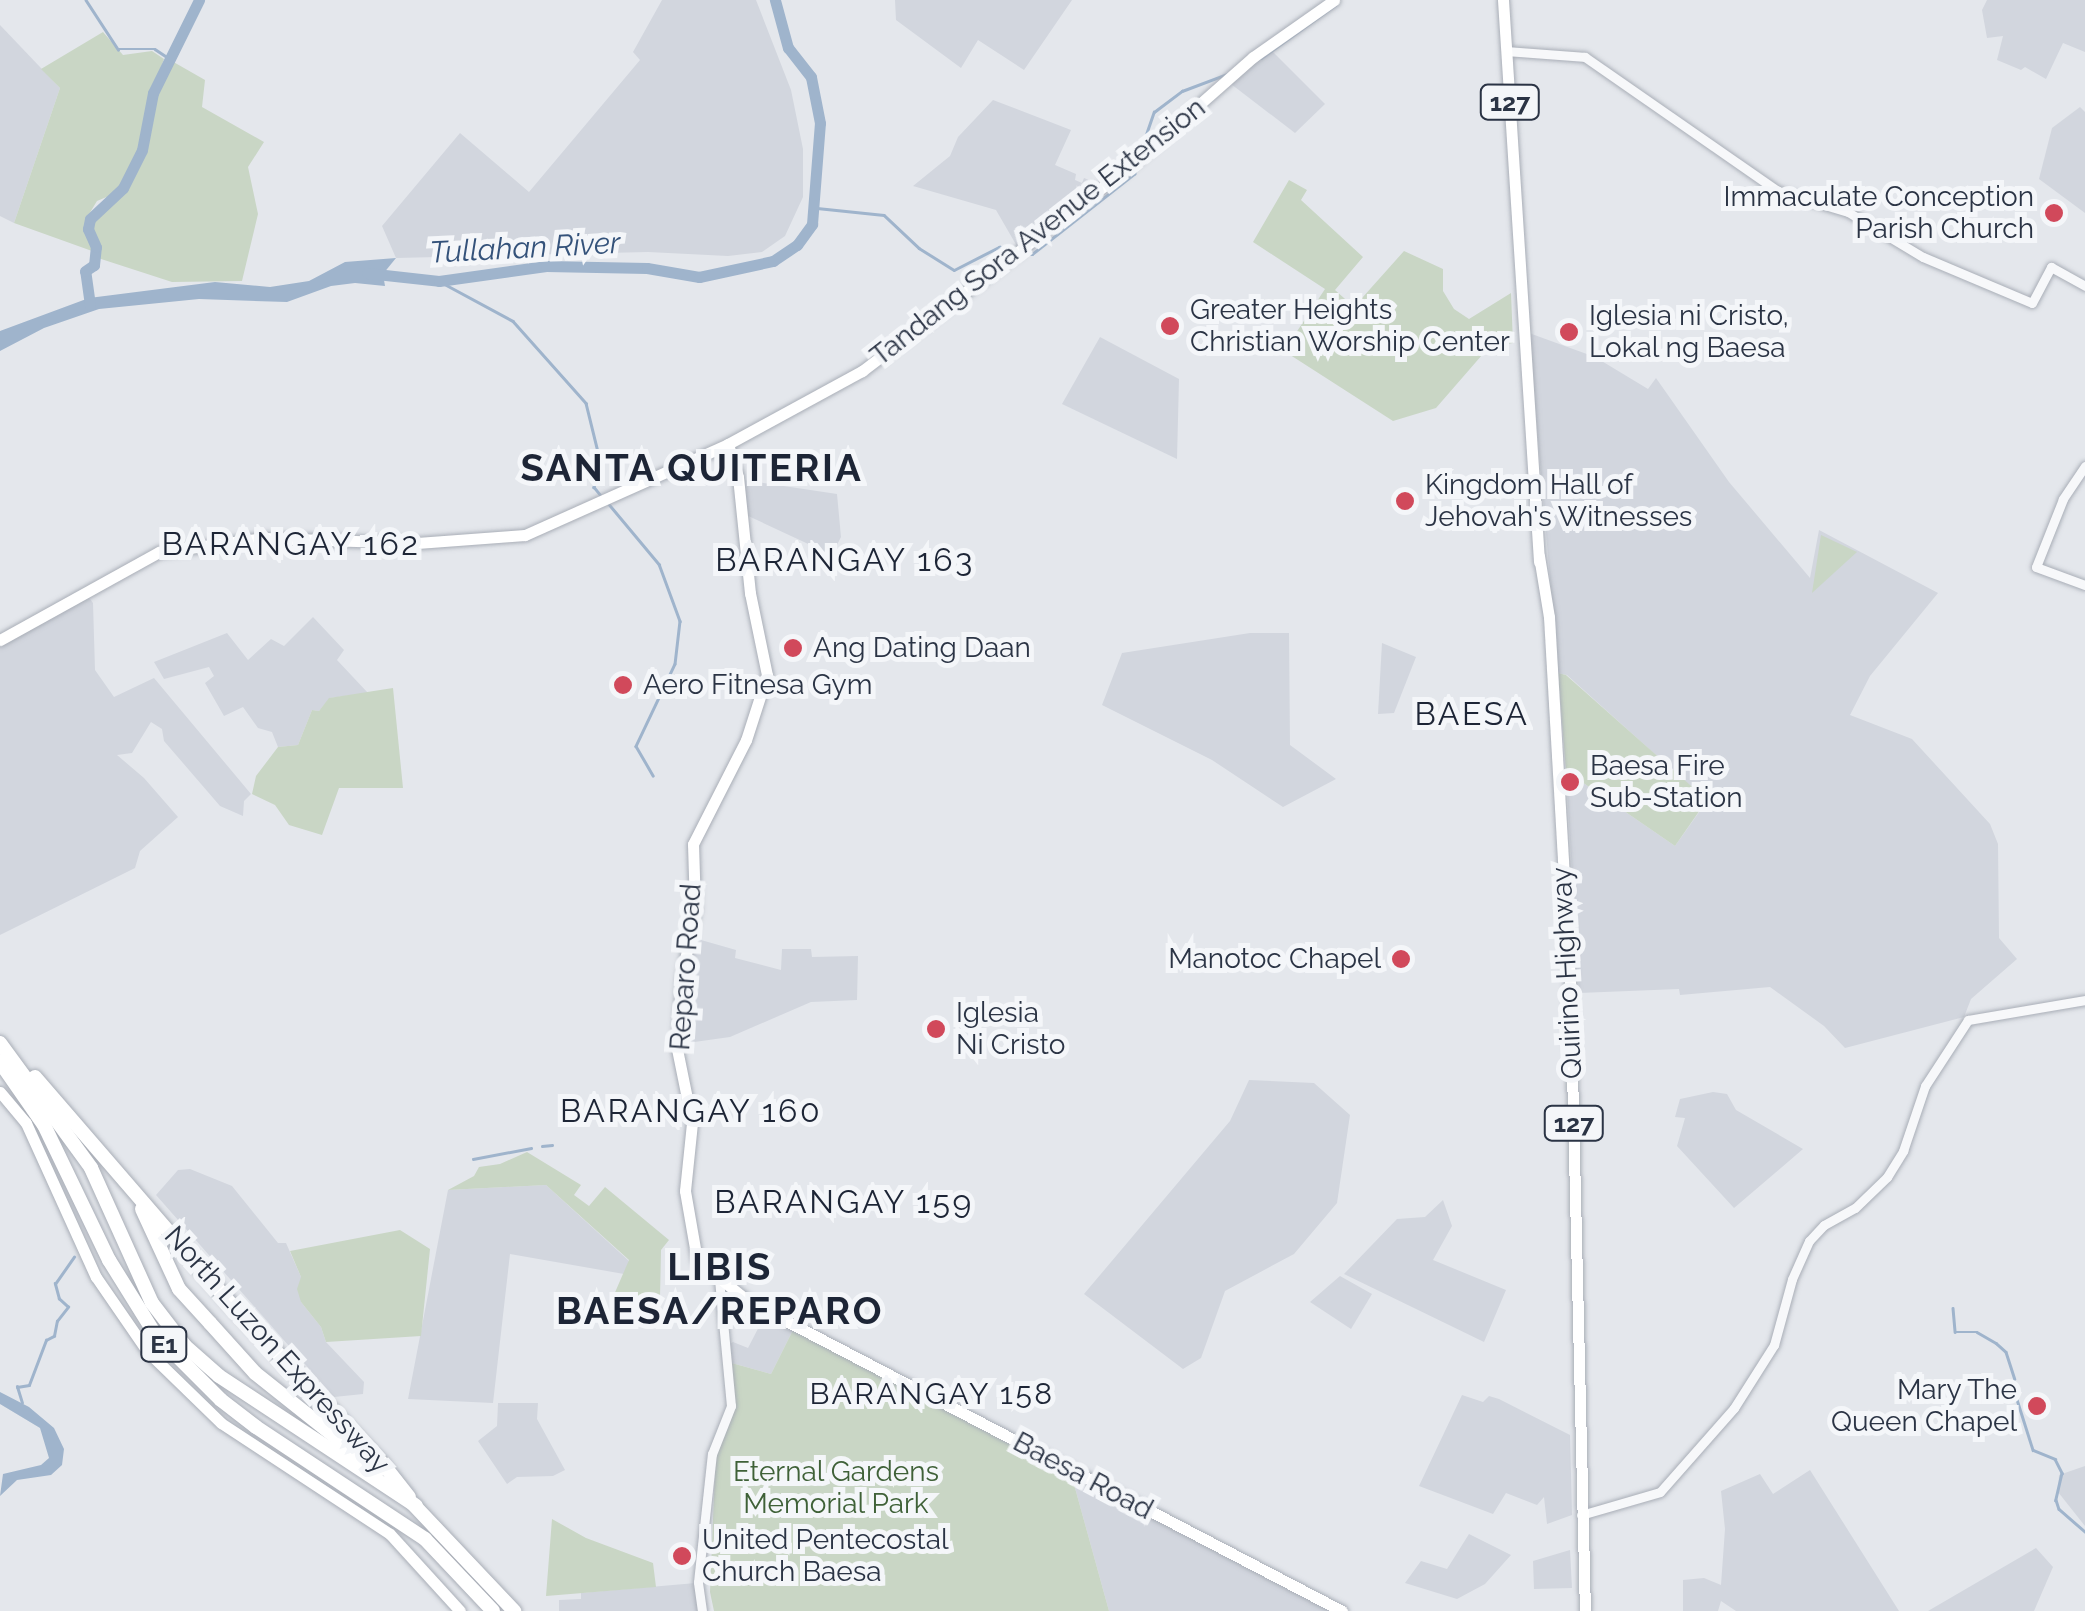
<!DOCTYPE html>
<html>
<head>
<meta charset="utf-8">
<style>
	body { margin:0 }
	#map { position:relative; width:2085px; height:1611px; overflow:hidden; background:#e4e7ec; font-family:Raleway,sans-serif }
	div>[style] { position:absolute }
	.built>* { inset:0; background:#d2d6de }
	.green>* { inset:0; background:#c9d6c5 }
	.water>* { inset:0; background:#9fb4cc }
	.stream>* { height:2.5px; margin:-1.25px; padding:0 1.25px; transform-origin:1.25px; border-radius:1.25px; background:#9fb4cc }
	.river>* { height:11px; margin:-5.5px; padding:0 5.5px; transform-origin:5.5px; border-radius:5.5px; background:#9fb4cc }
	.roads { filter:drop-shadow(0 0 2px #a9aeb7) drop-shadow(0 0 2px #a9aeb7) }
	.minor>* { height:9px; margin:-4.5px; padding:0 4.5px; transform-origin:4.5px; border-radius:4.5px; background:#f7f8fa }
	.major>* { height:11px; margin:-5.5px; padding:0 5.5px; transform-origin:5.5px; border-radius:5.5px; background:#fff }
	.highway>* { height:14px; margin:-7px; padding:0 7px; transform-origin:7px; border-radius:7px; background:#fff }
	.dots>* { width:28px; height:28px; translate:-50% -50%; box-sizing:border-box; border:5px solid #f4f6f9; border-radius:50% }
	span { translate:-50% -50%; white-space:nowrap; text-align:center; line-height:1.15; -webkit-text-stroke:10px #f4f6f9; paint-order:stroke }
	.shield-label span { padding:2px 8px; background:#f4f6f9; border:2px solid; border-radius:8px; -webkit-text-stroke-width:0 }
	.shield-label { font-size:25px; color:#2b3445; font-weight:700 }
	.poi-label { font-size:28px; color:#2b3445 }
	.right { translate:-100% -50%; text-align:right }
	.left { translate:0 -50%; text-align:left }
	.street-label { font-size:28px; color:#2b3445 }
	.park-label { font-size:28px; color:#3f6138 }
	.water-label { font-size:30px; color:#34527a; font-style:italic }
	.neighbourhood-label { font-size:30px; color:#1d2536; letter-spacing:2.5px }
	.quarter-label { font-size:32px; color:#1d2536; letter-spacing:2.5px }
	.district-label { font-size:38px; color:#1d2536; font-weight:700; letter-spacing:2.5px }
</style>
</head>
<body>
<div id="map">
	<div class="built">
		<i style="clip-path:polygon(662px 0,756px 0,791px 90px,803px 149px,803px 197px,785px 236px,762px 252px,728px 256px,648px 252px,396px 258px,382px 226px,460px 133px,529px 192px,640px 60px,633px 52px)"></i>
		<i style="clip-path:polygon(895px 0,1072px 0,1024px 70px,978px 40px,961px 68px,896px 20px)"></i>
		<i style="clip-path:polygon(1987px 0,2085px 0,2085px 52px,2063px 43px,2046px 79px,2025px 67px,2021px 70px,1997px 60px,2003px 36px,1987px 38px,1982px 10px)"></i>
		<i style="clip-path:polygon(0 25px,60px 88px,14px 223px,0 216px)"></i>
		<i style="clip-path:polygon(1270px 49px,1325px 104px,1295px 133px,1231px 84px)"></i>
		<i style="clip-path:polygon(993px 100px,1071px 130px,1055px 165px,1076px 174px,1075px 180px,1082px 183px,1084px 178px,1101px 185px,1018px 248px,996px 210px,913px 186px,950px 156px,958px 137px)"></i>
		<i style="clip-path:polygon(2080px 107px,2085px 112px,2085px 213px,2039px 179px,2052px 128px)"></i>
		<i style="clip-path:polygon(1529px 333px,1595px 357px,1648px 389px,1656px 378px,1729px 482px,1810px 578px,1819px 530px,1938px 593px,1870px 676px,1850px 715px,1912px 739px,1990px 824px,1998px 844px,1999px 938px,2017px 959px,1971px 999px,1964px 1017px,1845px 1048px,1824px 1026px,1770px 987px,1680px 995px,1679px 989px,1579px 993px,1566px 771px,1675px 846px,1707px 801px,1567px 675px,1558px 673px)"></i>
		<i style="clip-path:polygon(1100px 337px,1179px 379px,1177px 459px,1062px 404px)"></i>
		<i style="clip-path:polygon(744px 480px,837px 494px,841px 537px,832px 555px,744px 514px)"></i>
		<i style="clip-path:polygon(87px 595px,93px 603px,95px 670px,114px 697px,154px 678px,251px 794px,244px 801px,243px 816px,220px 806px,164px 741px,162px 729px,151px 722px,132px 753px,117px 755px,144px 778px,178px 817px,140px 851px,135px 868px,0 935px,0 646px)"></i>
		<i style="clip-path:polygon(313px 617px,344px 650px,337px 660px,368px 693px,330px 698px,319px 711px,312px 710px,298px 745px,278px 747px,272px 732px,258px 728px,243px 707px,224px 716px,205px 683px,214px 676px,209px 667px,164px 679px,154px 662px,227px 633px,248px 660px,271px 639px,284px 646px)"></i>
		<i style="clip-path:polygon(1250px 633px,1289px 633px,1290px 745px,1336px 779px,1283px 807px,1212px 760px,1102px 705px,1122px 653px)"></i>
		<i style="clip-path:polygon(1382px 643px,1416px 657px,1394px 713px,1378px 714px)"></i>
		<i style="clip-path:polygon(694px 938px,736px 950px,735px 958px,781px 970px,782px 949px,811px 949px,812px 957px,858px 956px,857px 1000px,811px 1002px,730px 1037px,680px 1044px)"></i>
		<i style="clip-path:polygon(1249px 1080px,1314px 1083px,1350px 1115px,1337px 1203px,1294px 1254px,1225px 1291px,1201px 1358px,1183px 1369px,1084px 1294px,1230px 1121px)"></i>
		<i style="clip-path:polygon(1713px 1092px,1727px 1094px,1736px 1110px,1803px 1149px,1734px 1208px,1677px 1146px,1685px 1118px,1675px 1117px,1680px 1099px)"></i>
		<i style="clip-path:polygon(190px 1169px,232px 1186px,278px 1243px,286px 1243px,301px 1277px,301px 1302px,321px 1327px,326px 1342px,364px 1382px,363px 1394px,334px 1397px,156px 1195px,178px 1170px)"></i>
		<i style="clip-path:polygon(546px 1185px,629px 1261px,624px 1274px,510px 1254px,493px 1403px,408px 1399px,448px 1190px)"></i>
		<i style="clip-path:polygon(1443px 1200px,1452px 1226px,1433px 1260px,1506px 1290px,1484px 1342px,1344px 1274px,1397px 1219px,1425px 1217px)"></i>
		<i style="clip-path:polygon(1340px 1276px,1372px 1294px,1351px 1329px,1310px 1302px)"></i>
		<i style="clip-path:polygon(765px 1315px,793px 1330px,771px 1374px,728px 1362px,728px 1345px,733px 1342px,748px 1348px)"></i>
		<i style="clip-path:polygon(1462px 1395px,1483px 1402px,1489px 1396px,1499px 1399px,1570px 1435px,1572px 1515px,1547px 1524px,1544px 1497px,1537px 1505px,1506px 1493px,1493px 1514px,1419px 1486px)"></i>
		<i style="clip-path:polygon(498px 1403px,538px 1403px,537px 1419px,565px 1470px,553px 1476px,517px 1477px,507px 1484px,478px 1441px,497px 1426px)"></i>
		<i style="clip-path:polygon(2085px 1466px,2085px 1526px,2058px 1492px,2059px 1475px)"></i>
		<i style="clip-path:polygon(1810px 1470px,1899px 1611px,1736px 1611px,1721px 1601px,1718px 1611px,1683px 1611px,1683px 1580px,1704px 1578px,1721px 1585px,1725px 1529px,1721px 1491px,1760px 1474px,1773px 1494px)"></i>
		<i style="clip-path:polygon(1072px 1477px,1333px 1611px,1109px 1611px)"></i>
		<i style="clip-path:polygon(1469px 1534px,1511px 1555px,1485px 1584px,1457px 1599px,1405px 1583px,1421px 1561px,1447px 1569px)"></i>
		<i style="clip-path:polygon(2036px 1548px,2053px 1567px,2034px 1611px,1928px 1611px)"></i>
		<i style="clip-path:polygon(1570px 1550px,1572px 1588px,1534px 1589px,1533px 1561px)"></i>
		<i style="clip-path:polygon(696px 1583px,700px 1611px,559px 1611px,559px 1600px,581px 1599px,581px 1593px)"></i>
	</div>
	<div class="green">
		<i style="clip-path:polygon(103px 32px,123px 55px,152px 51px,164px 59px,148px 102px,142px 148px,116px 193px,97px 201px,86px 219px,92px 251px,14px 223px,60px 88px,41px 69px)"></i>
		<i style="clip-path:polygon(170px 60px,205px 80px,202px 107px,264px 142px,248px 167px,258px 214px,242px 281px,172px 282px,98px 258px,92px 220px,102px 206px,125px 190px,145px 155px,154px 98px)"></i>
		<i style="clip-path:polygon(1289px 180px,1307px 190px,1301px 200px,1363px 257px,1335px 290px,1354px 307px,1404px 251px,1443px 269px,1443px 291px,1454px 309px,1469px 319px,1511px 293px,1513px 343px,1489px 347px,1436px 408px,1393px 421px,1284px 351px,1325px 289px,1253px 242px)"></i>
		<i style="clip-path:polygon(1821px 535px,1857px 552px,1812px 593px)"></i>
		<i style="clip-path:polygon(1558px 673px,1566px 675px,1707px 800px,1675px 846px,1566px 771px)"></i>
		<i style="clip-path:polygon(393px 688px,403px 788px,339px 788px,322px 835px,289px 825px,275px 805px,252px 794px,256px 776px,278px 747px,298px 745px,312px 710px,319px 711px,329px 698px)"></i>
		<i style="clip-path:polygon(527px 1152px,581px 1185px,574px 1195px,589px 1206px,605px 1187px,669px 1240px,661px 1250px,660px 1298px,627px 1300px,625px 1309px,610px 1304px,629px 1260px,546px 1185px,448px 1190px,474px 1176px,479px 1167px,500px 1164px)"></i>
		<i style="clip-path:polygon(400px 1230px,430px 1249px,421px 1336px,326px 1342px,321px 1327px,301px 1302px,297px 1289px,301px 1277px,290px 1251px)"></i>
		<i style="clip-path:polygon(793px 1330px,1072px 1477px,1109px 1611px,714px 1611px,710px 1592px,716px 1447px,734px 1407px,728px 1362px,771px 1374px)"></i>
		<i style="clip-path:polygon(552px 1519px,586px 1538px,653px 1563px,656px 1587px,546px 1596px)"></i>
	</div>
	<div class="water">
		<i style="clip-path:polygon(396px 258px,383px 274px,385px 286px,355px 283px,331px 286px,287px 302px,199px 299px,99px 309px,44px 328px,0 351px,0 331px,89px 298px,215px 282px,270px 287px,309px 281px,345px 262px)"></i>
		<i style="clip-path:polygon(0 1392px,29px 1407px,54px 1428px,64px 1449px,62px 1465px,51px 1475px,17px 1480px,0 1496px,3px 1474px,41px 1465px,49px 1458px,40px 1428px,0 1404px)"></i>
	</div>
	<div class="stream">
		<i style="left:86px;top:0;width:59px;rotate:56.9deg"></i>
		<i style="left:118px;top:49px;width:37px"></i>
		<i style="left:155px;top:49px;width:14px;rotate:34deg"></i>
		<i style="left:1261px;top:58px;width:91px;rotate:-35.6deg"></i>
		<i style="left:1141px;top:149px;width:39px;rotate:-71deg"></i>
		<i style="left:1154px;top:112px;width:35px;rotate:-37deg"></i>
		<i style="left:1182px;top:91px;width:48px;rotate:-20.7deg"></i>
		<i style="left:817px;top:208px;width:67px;rotate:6deg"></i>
		<i style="left:884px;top:215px;width:48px;rotate:43.3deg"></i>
		<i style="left:919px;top:248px;width:41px;rotate:32.2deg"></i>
		<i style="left:954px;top:270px;width:51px;rotate:-27.1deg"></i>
		<i style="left:999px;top:247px;width:15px;rotate:11deg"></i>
		<i style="left:1027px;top:253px;width:5px;rotate:11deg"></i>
		<i style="left:1032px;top:254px;width:130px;rotate:-38.1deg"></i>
		<i style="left:1134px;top:174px;width:7px;rotate:-74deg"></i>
		<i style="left:439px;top:281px;width:84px;rotate:28.4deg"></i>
		<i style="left:513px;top:321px;width:110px;rotate:48.3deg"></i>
		<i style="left:586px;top:403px;width:67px;rotate:76.2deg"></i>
		<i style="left:602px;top:468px;width:21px;rotate:113deg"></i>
		<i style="left:594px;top:487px;width:13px;rotate:51deg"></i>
		<i style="left:608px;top:503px;width:80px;rotate:50.1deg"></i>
		<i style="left:659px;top:564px;width:61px;rotate:69.8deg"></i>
		<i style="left:680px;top:621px;width:43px;rotate:96.6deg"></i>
		<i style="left:675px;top:664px;width:91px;rotate:115.4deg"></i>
		<i style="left:636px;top:746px;width:34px;rotate:60deg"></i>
		<i style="left:542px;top:1146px;width:10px;rotate:-6deg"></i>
		<i style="left:473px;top:1159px;width:59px;rotate:-10.7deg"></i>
		<i style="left:1953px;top:1308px;width:24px;rotate:85deg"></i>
		<i style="left:1955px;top:1332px;width:22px"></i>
		<i style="left:1977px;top:1332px;width:22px;rotate:30deg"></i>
		<i style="left:1996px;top:1343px;width:13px;rotate:42deg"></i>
		<i style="left:2006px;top:1352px;width:28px;rotate:72deg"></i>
		<i style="left:2014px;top:1390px;width:63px;rotate:72.4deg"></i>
		<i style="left:2033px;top:1450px;width:24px;rotate:22deg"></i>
		<i style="left:2055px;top:1459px;width:16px;rotate:63deg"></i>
		<i style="left:2062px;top:1473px;width:28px;rotate:103deg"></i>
		<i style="left:2056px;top:1500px;width:9px;rotate:72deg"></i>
		<i style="left:2059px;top:1509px;width:35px;rotate:41deg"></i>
		<i style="left:22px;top:1403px;width:17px;rotate:-107deg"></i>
		<i style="left:17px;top:1387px;width:12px;rotate:-9deg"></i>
		<i style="left:29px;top:1385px;width:48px;rotate:-69.3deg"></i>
		<i style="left:46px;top:1340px;width:9px;rotate:-27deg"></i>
		<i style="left:54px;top:1336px;width:15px;rotate:-79deg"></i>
		<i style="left:57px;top:1321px;width:18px;rotate:-52deg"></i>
		<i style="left:68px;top:1307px;width:12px;rotate:-138deg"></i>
		<i style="left:59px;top:1299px;width:16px;rotate:-105deg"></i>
		<i style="left:55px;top:1284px;width:33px;rotate:-55deg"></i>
	</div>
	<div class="river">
		<i style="left:367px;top:273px;width:72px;rotate:6.3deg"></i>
		<i style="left:439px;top:281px;width:108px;rotate:-8deg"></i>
		<i style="left:546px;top:266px;width:101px;rotate:1.1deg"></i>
		<i style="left:647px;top:268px;width:53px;rotate:9.8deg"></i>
		<i style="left:699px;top:277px;width:76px;rotate:-12.2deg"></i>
		<i style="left:773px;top:261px;width:29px;rotate:-34deg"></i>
		<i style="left:797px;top:245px;width:26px;rotate:-54deg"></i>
		<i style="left:812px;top:224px;width:101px;rotate:-85.5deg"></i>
		<i style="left:820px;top:123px;width:47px;rotate:-101.1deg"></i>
		<i style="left:811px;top:77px;width:37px;rotate:-128deg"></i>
		<i style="left:788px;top:48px;width:50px;rotate:-105.2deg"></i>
		<i style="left:90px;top:305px;width:34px;rotate:-98deg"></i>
		<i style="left:85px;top:271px;width:11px;rotate:-34deg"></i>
		<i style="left:94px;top:265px;width:18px;rotate:-84deg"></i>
		<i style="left:96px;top:247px;width:20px;rotate:-114deg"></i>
		<i style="left:88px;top:229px;width:10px;rotate:-79deg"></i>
		<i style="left:90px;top:219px;width:45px;rotate:-43.2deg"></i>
		<i style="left:123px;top:188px;width:42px;rotate:-63.4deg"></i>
		<i style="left:142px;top:150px;width:58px;rotate:-79.1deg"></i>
		<i style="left:153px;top:93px;width:104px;rotate:-63.7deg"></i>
	</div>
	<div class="roads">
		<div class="minor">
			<i style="left:1507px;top:51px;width:78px;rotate:4.4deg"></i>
			<i style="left:1585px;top:57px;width:235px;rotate:34.8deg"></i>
			<i style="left:1778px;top:191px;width:73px;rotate:16.7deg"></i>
			<i style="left:1848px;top:212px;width:87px;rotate:31deg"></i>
			<i style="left:1923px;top:257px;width:118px;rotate:22.9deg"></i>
			<i style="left:2032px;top:303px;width:41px;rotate:-62.2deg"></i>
			<i style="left:2051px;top:267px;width:39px;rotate:29deg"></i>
			<i style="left:2085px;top:466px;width:40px;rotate:124deg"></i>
			<i style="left:2063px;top:499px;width:73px;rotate:111.7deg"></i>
			<i style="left:2036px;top:567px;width:52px;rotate:20.2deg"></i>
			<i style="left:1581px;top:1515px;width:82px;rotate:-16.2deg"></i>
			<i style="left:1660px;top:1492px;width:112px;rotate:-48.6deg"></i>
			<i style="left:1734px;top:1408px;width:75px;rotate:-57.6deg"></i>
			<i style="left:1774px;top:1345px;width:68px;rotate:-74.7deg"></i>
			<i style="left:1792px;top:1279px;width:42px;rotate:-65.9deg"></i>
			<i style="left:1809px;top:1241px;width:22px;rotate:-47deg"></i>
			<i style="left:1824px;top:1225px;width:35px;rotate:-29deg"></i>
			<i style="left:1855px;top:1208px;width:45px;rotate:-44.1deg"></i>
			<i style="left:1887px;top:1177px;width:31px;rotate:-58deg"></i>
			<i style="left:1903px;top:1151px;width:69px;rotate:-71.3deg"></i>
			<i style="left:1925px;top:1086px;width:79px;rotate:-56.9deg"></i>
			<i style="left:1968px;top:1020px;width:119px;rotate:-9.7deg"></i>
			<i style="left:702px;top:1611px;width:29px;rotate:-98deg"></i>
			<i style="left:698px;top:1582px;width:129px;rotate:-83.8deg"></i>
			<i style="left:712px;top:1454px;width:52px;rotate:-68.4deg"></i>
			<i style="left:731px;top:1406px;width:127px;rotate:-95.4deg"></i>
		</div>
		<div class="major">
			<i style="left:1503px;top:0;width:563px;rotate:86.33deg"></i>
			<i style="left:728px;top:444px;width:34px;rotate:73deg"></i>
			<i style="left:738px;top:477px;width:117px;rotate:84.1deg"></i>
			<i style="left:750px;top:593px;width:84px;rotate:78.3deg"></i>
			<i style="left:767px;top:675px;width:68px;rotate:107.9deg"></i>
			<i style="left:746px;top:740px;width:117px;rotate:117deg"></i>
			<i style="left:693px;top:844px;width:65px;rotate:88.2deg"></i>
			<i style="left:695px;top:909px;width:67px;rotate:101.1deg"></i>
			<i style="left:682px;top:975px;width:74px;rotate:93.9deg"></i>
			<i style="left:677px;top:1049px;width:76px;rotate:78.5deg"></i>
			<i style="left:692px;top:1123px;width:68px;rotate:95.9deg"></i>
			<i style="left:685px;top:1191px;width:70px;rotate:80.1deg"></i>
			<i style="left:697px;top:1260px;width:65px;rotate:38.8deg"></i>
			<i style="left:748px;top:1301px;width:670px;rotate:27.56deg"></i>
			<i style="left:1539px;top:556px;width:62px;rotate:80.7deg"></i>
			<i style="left:1549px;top:617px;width:370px;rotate:86.7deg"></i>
			<i style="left:1570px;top:986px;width:625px;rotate:88.63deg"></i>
			<i style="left:0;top:640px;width:182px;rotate:-29deg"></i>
			<i style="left:159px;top:552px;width:106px;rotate:-7.6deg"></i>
			<i style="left:264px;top:538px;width:153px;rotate:1.9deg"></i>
			<i style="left:417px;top:543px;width:108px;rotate:-4.2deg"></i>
			<i style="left:525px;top:535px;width:222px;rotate:-24.1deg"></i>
			<i style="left:728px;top:444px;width:153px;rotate:-28.6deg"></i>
			<i style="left:862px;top:371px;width:332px;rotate:-37.4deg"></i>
			<i style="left:1126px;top:169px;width:169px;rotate:-41.4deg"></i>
			<i style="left:1253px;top:57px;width:99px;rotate:-35.1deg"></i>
			<i style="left:0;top:1092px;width:40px;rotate:50deg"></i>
			<i style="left:26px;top:1123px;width:169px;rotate:65.6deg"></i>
			<i style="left:96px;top:1277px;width:90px;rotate:55.4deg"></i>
			<i style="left:147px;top:1351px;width:103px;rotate:44.2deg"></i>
			<i style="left:221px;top:1423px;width:202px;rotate:33.3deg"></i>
			<i style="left:390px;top:1534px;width:104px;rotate:47.7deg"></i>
		</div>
		<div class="highway">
			<i style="left:0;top:1043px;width:155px;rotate:53.9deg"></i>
			<i style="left:91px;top:1168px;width:148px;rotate:65.7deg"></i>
			<i style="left:152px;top:1303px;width:54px;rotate:52.5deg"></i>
			<i style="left:185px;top:1346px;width:45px;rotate:41.4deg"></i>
			<i style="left:219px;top:1376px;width:236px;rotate:33.4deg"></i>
			<i style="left:0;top:1062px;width:77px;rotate:55.1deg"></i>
			<i style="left:44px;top:1125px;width:150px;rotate:64.3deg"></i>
			<i style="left:109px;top:1260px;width:87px;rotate:58.1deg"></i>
			<i style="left:155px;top:1334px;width:93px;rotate:45deg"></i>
			<i style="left:221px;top:1400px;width:44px;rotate:37.6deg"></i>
			<i style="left:256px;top:1427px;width:203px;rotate:33.5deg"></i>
			<i style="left:425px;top:1539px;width:99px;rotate:46.6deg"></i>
			<i style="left:35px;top:1077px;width:301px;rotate:49.2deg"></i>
			<i style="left:232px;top:1305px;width:219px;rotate:46.5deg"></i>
			<i style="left:383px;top:1464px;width:42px;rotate:51.8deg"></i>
			<i style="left:142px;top:1209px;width:88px;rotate:65.2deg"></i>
			<i style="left:179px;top:1289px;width:46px;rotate:47.6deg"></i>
			<i style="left:210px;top:1323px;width:67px;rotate:48deg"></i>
			<i style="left:255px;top:1373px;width:157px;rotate:38.5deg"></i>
			<i style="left:412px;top:1503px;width:149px;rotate:46.6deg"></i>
		</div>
	</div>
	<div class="dots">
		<i style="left:2054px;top:213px;background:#d1495b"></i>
		<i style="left:1170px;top:326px;background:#d1495b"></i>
		<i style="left:1569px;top:332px;background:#d1495b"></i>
		<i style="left:1405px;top:501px;background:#d1495b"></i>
		<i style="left:793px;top:648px;background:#d1495b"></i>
		<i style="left:623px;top:685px;background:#d1495b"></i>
		<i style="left:1570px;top:782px;background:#d1495b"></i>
		<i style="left:1401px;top:959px;background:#d1495b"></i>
		<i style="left:936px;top:1029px;background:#d1495b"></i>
		<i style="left:2037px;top:1406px;background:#d1495b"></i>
		<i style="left:682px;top:1556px;background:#d1495b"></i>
	</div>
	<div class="shield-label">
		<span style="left:1510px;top:102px">127</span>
		<span style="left:1574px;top:1123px">127</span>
		<span style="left:164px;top:1344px">E1</span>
	</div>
	<div class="poi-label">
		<span class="right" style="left:2034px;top:213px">Immaculate Conception<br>Parish Church</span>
		<span class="left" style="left:1190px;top:326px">Greater Heights<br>Christian Worship Center</span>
		<span class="left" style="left:1589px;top:332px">Iglesia ni Cristo,<br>Lokal ng Baesa</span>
		<span class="left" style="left:1425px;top:501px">Kingdom Hall of<br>Jehovah's Witnesses</span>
		<span class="left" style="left:813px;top:648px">Ang Dating Daan</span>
		<span class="left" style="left:643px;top:685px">Aero Fitnesa Gym</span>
		<span class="left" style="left:1590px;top:782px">Baesa Fire<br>Sub-Station</span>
		<span class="right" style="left:1381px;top:959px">Manotoc Chapel</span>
		<span class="left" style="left:956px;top:1029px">Iglesia<br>Ni Cristo</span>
		<span class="right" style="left:2017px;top:1406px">Mary The<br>Queen Chapel</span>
		<span class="left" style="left:702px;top:1556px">United Pentecostal<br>Church Baesa</span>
	</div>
	<div class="street-label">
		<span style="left:1038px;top:232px;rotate:-38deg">Tandang Sora Avenue Extension</span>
		<span style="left:686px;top:967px;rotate:-86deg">Reparo Road</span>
		<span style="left:1567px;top:973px;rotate:-93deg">Quirino Highway</span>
		<span style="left:277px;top:1350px;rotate:48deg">North Luzon Expressway</span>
		<span style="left:1083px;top:1476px;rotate:28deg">Baesa Road</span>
	</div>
	<div class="park-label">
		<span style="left:836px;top:1488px">Eternal Gardens<br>Memorial Park</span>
	</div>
	<div class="water-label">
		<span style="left:525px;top:248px;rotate:-3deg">Tullahan River</span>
	</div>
	<div class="neighbourhood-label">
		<span style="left:932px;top:1394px">BARANGAY 158</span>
	</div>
	<div class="quarter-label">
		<span style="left:291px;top:544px">BARANGAY 162</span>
		<span style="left:845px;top:560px">BARANGAY 163</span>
		<span style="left:1472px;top:714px">BAESA</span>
		<span style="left:691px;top:1111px">BARANGAY 160</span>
		<span style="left:844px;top:1202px">BARANGAY 159</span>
	</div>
	<div class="district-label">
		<span style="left:692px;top:468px">SANTA QUITERIA</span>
		<span style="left:720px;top:1289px">LIBIS<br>BAESA/REPARO</span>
	</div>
</div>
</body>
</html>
